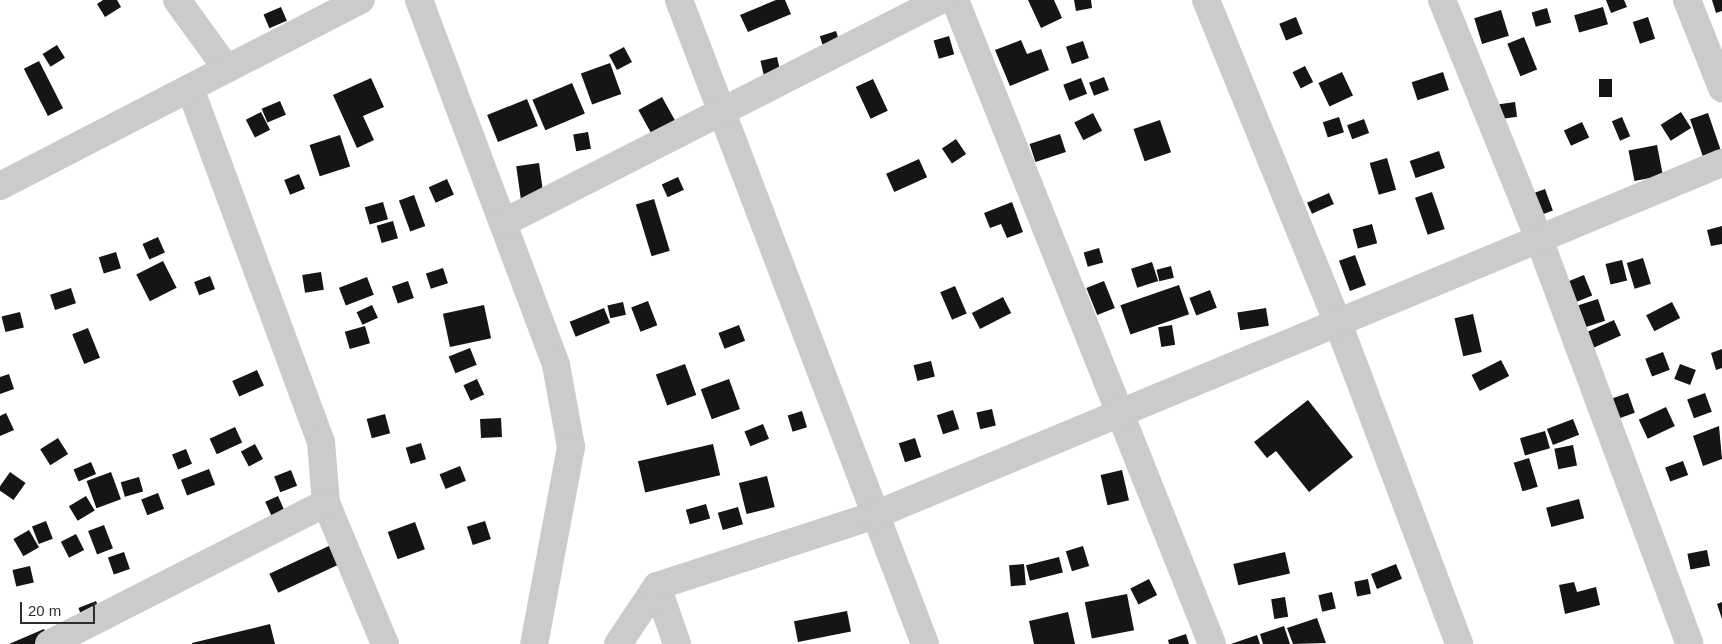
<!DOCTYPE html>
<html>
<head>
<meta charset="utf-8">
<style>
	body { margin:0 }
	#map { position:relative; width:1722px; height:644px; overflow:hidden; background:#fff; font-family:Arial,sans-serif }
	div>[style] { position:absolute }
	.building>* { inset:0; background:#151515; transform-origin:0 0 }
	.minor>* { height:28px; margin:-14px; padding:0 14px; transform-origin:14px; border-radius:14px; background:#cbcbcb }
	span { translate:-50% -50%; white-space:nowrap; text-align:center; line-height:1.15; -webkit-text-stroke:5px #fff; paint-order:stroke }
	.scale { position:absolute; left:20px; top:602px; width:75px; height:22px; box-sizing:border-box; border:2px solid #2e2e2e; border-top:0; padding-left:6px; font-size:15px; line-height:18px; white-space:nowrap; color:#2e2e2e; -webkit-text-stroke:4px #fff; paint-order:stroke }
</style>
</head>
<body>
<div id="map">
	<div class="building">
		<i style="clip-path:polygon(103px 0,117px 0,121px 7px,105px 17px,97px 4px)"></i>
		<i style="clip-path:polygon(776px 0,785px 0,791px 14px,748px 32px,740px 15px)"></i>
		<i style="clip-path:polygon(1028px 0,1054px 0,1062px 18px,1041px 28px)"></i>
		<i style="clip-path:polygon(1074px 0,1091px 0,1092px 8px,1076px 11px)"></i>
		<i style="clip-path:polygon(1606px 0,1624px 0,1627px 7px,1611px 13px)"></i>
		<i style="clip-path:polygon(1712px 0,1722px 0,1722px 11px,1716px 13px)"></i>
		<i style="left:281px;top:7px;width:15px;height:19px;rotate:67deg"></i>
		<i style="left:1603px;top:7px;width:18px;height:30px;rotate:74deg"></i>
		<i style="left:1547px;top:8px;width:15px;height:16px;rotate:74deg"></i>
		<i style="left:1501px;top:10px;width:27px;height:28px;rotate:73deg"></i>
		<i style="left:1296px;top:17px;width:18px;height:18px;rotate:68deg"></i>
		<i style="left:1648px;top:17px;width:23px;height:16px;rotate:72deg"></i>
		<i style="left:836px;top:31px;width:22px;height:17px;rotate:72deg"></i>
		<i style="left:949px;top:36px;width:19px;height:16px;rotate:74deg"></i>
		<i style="left:1524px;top:37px;width:35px;height:18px;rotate:68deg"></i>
		<i style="clip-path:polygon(1021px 40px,1027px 54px,1041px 49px,1049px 70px,1010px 86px,995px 50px)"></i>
		<i style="left:1083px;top:41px;width:18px;height:18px;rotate:71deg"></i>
		<i style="left:57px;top:45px;width:15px;height:17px;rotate:58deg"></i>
		<i style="left:624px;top:47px;width:17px;height:17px;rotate:62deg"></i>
		<i style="left:777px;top:57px;width:17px;height:17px;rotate:77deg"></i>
		<i style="left:39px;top:61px;width:53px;height:17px;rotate:63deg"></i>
		<i style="left:610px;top:63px;width:33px;height:31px;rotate:70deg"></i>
		<i style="left:1305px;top:66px;width:18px;height:14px;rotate:63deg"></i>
		<i style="left:1342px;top:72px;width:26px;height:26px;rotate:65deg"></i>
		<i style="left:1443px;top:72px;width:19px;height:33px;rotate:72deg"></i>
		<i style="left:1104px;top:77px;width:14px;height:16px;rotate:69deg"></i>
		<i style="clip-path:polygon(371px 78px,384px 107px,363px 116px,374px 140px,357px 148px,333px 95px)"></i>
		<i style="left:1081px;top:78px;width:17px;height:19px;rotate:69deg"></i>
		<i style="left:873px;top:79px;width:35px;height:19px;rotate:65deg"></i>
		<i style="left:1599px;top:79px;width:13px;height:18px"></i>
		<i style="left:572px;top:83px;width:33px;height:43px;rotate:67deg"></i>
		<i style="left:662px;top:97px;width:31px;height:27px;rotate:61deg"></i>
		<i style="left:527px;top:99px;width:29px;height:43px;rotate:68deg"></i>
		<i style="left:280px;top:101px;width:15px;height:20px;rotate:67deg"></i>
		<i style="left:1515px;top:102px;width:15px;height:16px;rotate:82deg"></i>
		<i style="left:261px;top:112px;width:20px;height:17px;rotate:63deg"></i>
		<i style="left:1681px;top:112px;width:19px;height:24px;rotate:58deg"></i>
		<i style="left:1093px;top:113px;width:20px;height:21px;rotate:63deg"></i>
		<i style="left:1708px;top:113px;width:39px;height:19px;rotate:71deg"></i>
		<i style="left:1339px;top:117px;width:16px;height:17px;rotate:72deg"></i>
		<i style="left:1622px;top:117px;width:21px;height:11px;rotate:67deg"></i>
		<i style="left:1364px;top:119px;width:15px;height:18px;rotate:70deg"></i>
		<i style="left:1160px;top:120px;width:34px;height:28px;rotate:71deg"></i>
		<i style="left:1582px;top:122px;width:17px;height:20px;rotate:65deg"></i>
		<i style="left:588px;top:132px;width:17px;height:15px;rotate:80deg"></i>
		<i style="left:1060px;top:134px;width:19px;height:32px;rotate:72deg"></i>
		<i style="left:340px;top:135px;width:33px;height:32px;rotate:72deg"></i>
		<i style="left:956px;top:139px;width:18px;height:17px;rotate:56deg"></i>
		<i style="left:1657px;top:145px;width:31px;height:29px;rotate:79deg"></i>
		<i style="left:1439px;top:151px;width:18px;height:31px;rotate:71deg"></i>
		<i style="left:1387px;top:158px;width:33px;height:18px;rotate:74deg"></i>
		<i style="left:919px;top:159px;width:20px;height:36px;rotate:66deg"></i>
		<i style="left:539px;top:163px;width:42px;height:23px;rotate:82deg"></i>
		<i style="left:299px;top:174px;width:16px;height:16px;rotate:68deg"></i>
		<i style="left:678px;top:177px;width:14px;height:18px;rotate:65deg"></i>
		<i style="left:447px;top:179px;width:17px;height:20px;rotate:66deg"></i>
		<i style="left:1545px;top:189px;width:23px;height:17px;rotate:70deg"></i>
		<i style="left:1432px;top:192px;width:39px;height:18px;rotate:71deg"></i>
		<i style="left:1329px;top:193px;width:12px;height:24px;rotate:66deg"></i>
		<i style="left:414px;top:195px;width:33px;height:16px;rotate:70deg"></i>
		<i style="left:654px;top:199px;width:54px;height:19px;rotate:73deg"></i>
		<i style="left:383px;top:202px;width:18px;height:19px;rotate:74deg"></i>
		<i style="clip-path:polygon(1012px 202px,1023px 232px,1007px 238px,1001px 224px,990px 228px,984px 213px)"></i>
		<i style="left:393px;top:221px;width:18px;height:17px;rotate:74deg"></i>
		<i style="left:1372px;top:224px;width:20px;height:20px;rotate:75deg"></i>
		<i style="clip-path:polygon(1722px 226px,1722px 244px,1711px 246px,1707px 230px)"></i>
		<i style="left:158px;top:237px;width:17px;height:17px;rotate:66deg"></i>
		<i style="left:1099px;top:248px;width:15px;height:16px;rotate:74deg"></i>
		<i style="left:116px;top:252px;width:17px;height:18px;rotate:73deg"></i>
		<i style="left:1355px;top:255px;width:32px;height:17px;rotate:70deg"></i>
		<i style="left:1643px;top:258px;width:27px;height:17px;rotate:73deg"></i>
		<i style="left:1622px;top:260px;width:21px;height:17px;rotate:76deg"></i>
		<i style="left:163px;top:261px;width:30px;height:30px;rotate:63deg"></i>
		<i style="left:1152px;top:262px;width:20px;height:22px;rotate:72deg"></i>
		<i style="left:1171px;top:266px;width:12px;height:15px;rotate:76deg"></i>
		<i style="left:443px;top:268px;width:16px;height:18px;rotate:72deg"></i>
		<i style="left:321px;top:272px;width:18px;height:19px;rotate:81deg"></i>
		<i style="left:1584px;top:275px;width:22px;height:18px;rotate:68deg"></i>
		<i style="left:210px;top:276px;width:14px;height:17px;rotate:69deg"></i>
		<i style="left:367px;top:277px;width:19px;height:30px;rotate:69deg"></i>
		<i style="left:408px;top:281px;width:18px;height:17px;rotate:71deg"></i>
		<i style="left:1104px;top:281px;width:29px;height:19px;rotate:68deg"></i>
		<i style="left:1179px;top:285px;width:31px;height:62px;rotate:71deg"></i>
		<i style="left:955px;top:286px;width:30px;height:16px;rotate:67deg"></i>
		<i style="left:71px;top:288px;width:16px;height:22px;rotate:72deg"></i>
		<i style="left:1210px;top:290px;width:19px;height:22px;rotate:69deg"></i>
		<i style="left:1003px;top:297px;width:18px;height:35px;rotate:63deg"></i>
		<i style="left:1598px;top:299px;width:23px;height:23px;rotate:72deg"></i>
		<i style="left:648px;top:301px;width:26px;height:18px;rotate:69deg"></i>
		<i style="left:623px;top:302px;width:13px;height:16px;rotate:77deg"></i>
		<i style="left:1672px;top:302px;width:18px;height:29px;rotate:63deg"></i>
		<i style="left:372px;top:305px;width:14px;height:17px;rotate:65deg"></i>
		<i style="left:484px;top:305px;width:34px;height:42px;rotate:78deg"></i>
		<i style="left:604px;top:308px;width:16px;height:37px;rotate:68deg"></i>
		<i style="left:1266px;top:308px;width:18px;height:29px;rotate:81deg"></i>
		<i style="left:20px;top:312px;width:16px;height:19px;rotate:76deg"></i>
		<i style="left:1473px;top:314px;width:39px;height:19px;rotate:77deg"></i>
		<i style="left:1614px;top:320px;width:17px;height:30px;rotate:66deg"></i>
		<i style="left:739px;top:325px;width:17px;height:22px;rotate:69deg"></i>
		<i style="left:1172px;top:325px;width:20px;height:14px;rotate:81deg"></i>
		<i style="left:365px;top:326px;width:18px;height:21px;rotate:74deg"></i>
		<i style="left:88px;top:328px;width:32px;height:17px;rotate:68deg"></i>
		<i style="left:470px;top:348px;width:18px;height:23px;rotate:68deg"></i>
		<i style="clip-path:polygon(1722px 349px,1722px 368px,1716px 370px,1711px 353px)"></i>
		<i style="left:1663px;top:352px;width:19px;height:19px;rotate:69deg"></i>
		<i style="left:1501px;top:360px;width:18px;height:33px;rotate:63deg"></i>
		<i style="left:931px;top:361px;width:16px;height:18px;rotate:76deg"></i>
		<i style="left:685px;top:364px;width:33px;height:31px;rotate:70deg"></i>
		<i style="left:1680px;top:364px;width:17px;height:16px;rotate:21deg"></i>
		<i style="left:257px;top:370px;width:17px;height:27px;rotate:66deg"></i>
		<i style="clip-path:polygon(9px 374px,14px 389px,0 394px,0 377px)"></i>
		<i style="left:477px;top:379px;width:17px;height:15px;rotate:65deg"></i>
		<i style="left:729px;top:379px;width:32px;height:30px;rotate:70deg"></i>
		<i style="left:1628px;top:393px;width:21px;height:17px;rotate:71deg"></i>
		<i style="left:1705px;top:393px;width:20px;height:19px;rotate:70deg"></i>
		<i style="clip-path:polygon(1308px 400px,1353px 457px,1309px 492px,1276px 451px,1267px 458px,1254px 442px)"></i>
		<i style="left:1666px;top:407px;width:21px;height:30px;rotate:65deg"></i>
		<i style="left:992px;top:409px;width:17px;height:16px;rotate:77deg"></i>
		<i style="left:953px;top:410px;width:20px;height:17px;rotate:72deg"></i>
		<i style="left:802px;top:411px;width:17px;height:15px;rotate:73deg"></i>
		<i style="clip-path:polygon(6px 413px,14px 430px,0 436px,0 416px)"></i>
		<i style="left:385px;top:414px;width:20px;height:19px;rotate:75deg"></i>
		<i style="left:501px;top:418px;width:19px;height:21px;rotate:87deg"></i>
		<i style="left:1573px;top:419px;width:17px;height:28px;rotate:69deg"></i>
		<i style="left:763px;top:424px;width:16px;height:20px;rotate:68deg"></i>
		<i style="clip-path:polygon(1719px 426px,1722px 459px,1703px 466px,1693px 436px)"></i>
		<i style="left:235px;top:427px;width:17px;height:28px;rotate:65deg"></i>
		<i style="left:1545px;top:431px;width:18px;height:26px;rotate:74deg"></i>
		<i style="left:58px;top:438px;width:19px;height:21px;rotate:58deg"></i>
		<i style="left:915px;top:438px;width:20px;height:17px;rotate:72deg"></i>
		<i style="left:421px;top:443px;width:17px;height:16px;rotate:73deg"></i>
		<i style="left:255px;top:444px;width:17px;height:16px;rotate:62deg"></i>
		<i style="left:713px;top:444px;width:32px;height:77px;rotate:77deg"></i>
		<i style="left:1573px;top:445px;width:21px;height:19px;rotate:79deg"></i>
		<i style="left:186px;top:449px;width:16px;height:15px;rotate:68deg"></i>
		<i style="left:1529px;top:458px;width:30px;height:16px;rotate:73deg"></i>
		<i style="left:1683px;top:461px;width:15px;height:19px;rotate:70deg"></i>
		<i style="left:91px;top:462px;width:13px;height:19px;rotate:67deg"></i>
		<i style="left:460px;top:466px;width:16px;height:22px;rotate:68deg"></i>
		<i style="left:209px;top:469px;width:17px;height:30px;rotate:69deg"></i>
		<i style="left:291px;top:470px;width:17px;height:18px;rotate:69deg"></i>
		<i style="left:1122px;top:470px;width:31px;height:22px;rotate:77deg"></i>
		<i style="left:10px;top:472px;width:19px;height:21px;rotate:35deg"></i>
		<i style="left:111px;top:472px;width:29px;height:26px;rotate:70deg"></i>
		<i style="left:767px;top:476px;width:32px;height:29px;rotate:76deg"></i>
		<i style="left:139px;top:477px;width:15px;height:19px;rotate:74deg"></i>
		<i style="left:158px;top:493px;width:17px;height:18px;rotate:69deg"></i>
		<i style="left:86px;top:496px;width:17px;height:20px;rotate:59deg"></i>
		<i style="left:278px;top:496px;width:22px;height:14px;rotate:66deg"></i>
		<i style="left:1579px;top:499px;width:20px;height:34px;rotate:75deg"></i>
		<i style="left:706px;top:504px;width:15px;height:21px;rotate:74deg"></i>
		<i style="left:738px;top:507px;width:18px;height:21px;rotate:74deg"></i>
		<i style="left:46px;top:521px;width:19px;height:15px;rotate:69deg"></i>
		<i style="left:485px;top:521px;width:19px;height:19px;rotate:72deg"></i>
		<i style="left:415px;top:522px;width:29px;height:29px;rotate:70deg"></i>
		<i style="left:104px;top:525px;width:25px;height:17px;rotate:69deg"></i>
		<i style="left:29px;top:530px;width:20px;height:18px;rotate:60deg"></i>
		<i style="left:76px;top:534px;width:18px;height:17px;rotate:63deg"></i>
		<i style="left:331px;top:545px;width:21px;height:68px;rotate:65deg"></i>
		<i style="left:1083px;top:546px;width:21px;height:18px;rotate:73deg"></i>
		<i style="left:1707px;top:550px;width:16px;height:20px;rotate:79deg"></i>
		<i style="left:124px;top:552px;width:18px;height:17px;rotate:71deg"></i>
		<i style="left:1285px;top:552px;width:22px;height:53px;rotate:77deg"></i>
		<i style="left:1059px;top:557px;width:16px;height:34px;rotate:76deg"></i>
		<i style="left:1024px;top:564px;width:21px;height:15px;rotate:85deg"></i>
		<i style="left:1396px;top:564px;width:16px;height:27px;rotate:68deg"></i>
		<i style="left:30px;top:566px;width:17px;height:18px;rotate:77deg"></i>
		<i style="left:1149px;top:579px;width:18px;height:21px;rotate:63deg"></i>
		<i style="left:1368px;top:579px;width:15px;height:14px;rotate:79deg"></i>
		<i style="clip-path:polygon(1574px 582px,1577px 592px,1596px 587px,1600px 605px,1565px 614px,1559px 585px)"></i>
		<i style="left:1332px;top:592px;width:17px;height:14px;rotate:77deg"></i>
		<i style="left:1127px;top:594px;width:37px;height:43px;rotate:79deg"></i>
		<i style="left:1285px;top:597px;width:20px;height:14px;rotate:81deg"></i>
		<i style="left:96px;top:601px;width:18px;height:19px;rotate:68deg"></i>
		<i style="clip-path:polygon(1722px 602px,1722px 619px,1717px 604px)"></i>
		<i style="left:847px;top:611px;width:21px;height:54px;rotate:79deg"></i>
		<i style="clip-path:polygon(1068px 612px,1075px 644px,1034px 644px,1029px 621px)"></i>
		<i style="clip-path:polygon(1317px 618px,1326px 643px,1293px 644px,1287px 628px)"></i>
		<i style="clip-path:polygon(270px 624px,275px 644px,192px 644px,192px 643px)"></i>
		<i style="clip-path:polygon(1284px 626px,1290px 644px,1263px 644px,1260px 634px)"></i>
		<i style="clip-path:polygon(44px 629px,50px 644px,9px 644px)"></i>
		<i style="clip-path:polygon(1186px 634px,1189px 644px,1169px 644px,1168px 640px)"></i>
		<i style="clip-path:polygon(1257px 635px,1260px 644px,1231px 644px)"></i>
	</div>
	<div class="minor">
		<i style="left:177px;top:0;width:85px;rotate:54.1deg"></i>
		<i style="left:419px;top:0;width:390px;rotate:69.4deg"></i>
		<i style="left:556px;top:365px;width:83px;rotate:79.6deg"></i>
		<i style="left:571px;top:447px;width:200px;rotate:100.6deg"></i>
		<i style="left:679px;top:0;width:689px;rotate:69.09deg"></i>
		<i style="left:955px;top:0;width:693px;rotate:68.24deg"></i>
		<i style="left:1206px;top:0;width:349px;rotate:67.8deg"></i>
		<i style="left:1338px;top:323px;width:343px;rotate:69.3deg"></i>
		<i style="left:1442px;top:0;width:258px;rotate:67.9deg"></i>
		<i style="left:1539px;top:239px;width:432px;rotate:69.6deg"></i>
		<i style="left:1687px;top:0;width:95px;rotate:68.3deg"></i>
		<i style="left:190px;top:88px;width:377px;rotate:69.7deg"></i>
		<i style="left:321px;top:442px;width:61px;rotate:85.3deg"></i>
		<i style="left:326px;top:503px;width:153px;rotate:67.3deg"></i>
		<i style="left:0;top:186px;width:406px;rotate:-27.3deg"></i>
		<i style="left:503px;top:223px;width:491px;rotate:-27deg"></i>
		<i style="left:657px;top:586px;width:61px;rotate:71deg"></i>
		<i style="left:49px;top:644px;width:311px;rotate:-27deg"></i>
		<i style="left:618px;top:644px;width:70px;rotate:-56.1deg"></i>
		<i style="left:657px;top:586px;width:229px;rotate:-18deg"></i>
		<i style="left:875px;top:515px;width:917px;rotate:-22.57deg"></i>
	</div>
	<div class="scale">20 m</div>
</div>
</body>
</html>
